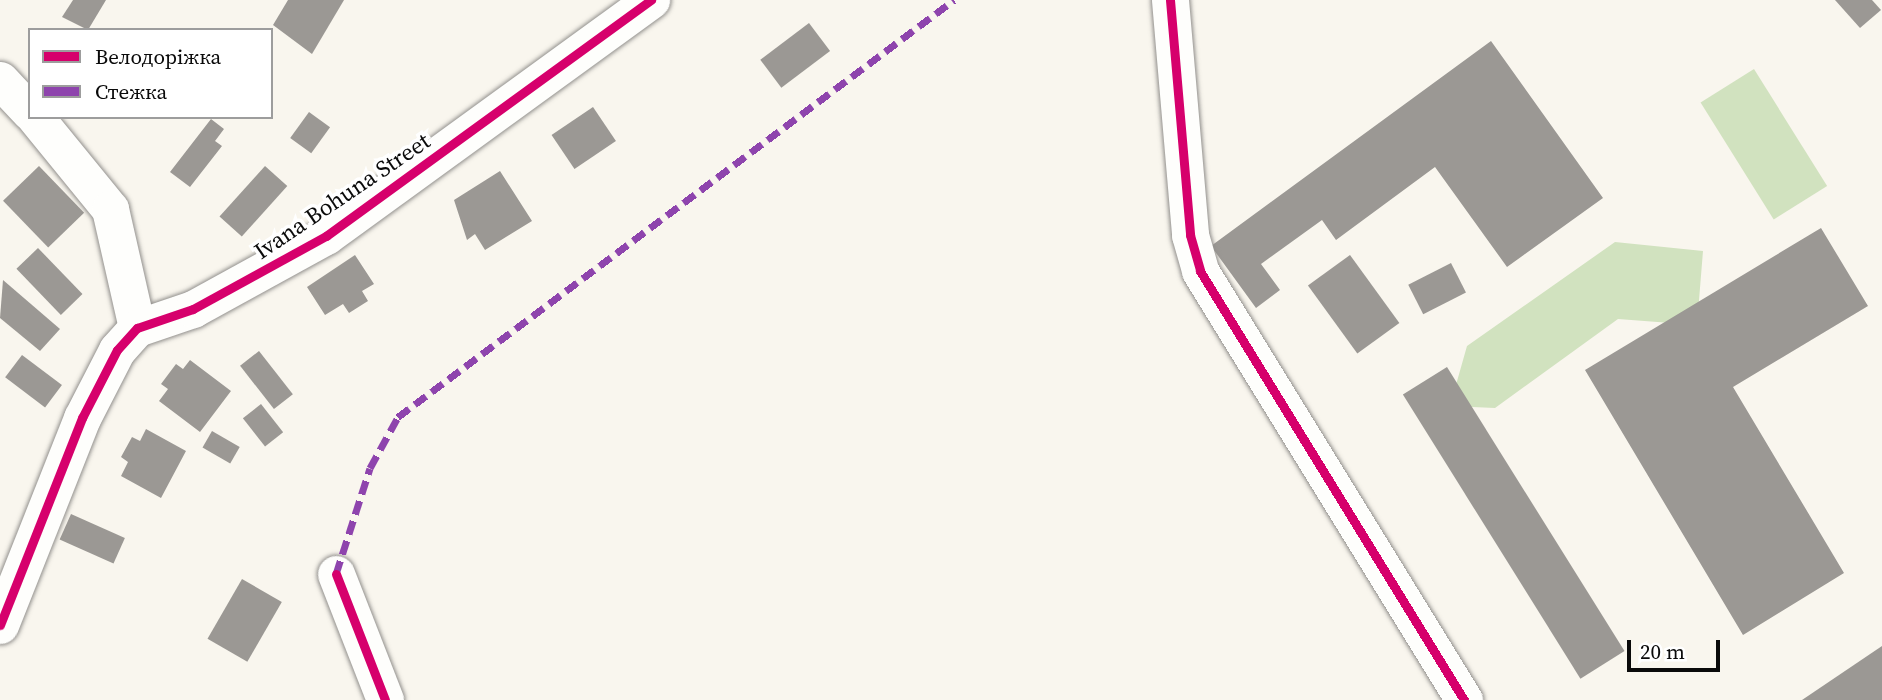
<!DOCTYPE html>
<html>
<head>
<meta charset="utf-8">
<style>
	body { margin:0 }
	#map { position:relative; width:1882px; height:700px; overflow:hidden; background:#f9f6ee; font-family:"Source Serif 4",serif }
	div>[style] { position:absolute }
	.forest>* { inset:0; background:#d1e2bf; transform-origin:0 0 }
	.building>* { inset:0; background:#9b9894; transform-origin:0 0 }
	.roads { filter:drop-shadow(0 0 2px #92908d) drop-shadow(0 0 2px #92908d) }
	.minor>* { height:37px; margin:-18.5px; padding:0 18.5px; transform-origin:18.5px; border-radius:18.5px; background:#fefefc }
	.quiet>* { height:7px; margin-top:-3.5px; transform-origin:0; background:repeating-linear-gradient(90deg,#8e44ad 0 14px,transparent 0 21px) }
	.cycleway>* { height:9px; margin:-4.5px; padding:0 4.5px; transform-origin:4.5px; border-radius:4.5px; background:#d6006c }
	span { translate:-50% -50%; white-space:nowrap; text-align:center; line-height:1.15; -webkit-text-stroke:7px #fff; paint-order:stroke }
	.street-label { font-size:23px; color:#0a0a0a }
	.legend { position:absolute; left:28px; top:28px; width:245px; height:91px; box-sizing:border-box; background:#fff; border:2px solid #9d9d9d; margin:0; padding:9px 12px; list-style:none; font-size:21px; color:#0a0a0a }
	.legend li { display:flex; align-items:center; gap:14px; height:35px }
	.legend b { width:35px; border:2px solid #9d9d9d }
	.scale { position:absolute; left:1627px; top:640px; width:93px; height:32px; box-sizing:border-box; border:4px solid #0a0a0a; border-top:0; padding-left:9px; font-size:21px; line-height:24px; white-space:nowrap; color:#0a0a0a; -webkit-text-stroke:5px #fff; paint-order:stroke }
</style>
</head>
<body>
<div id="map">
	<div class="forest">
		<i style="left:1754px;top:69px;width:138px;height:63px;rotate:58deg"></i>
		<i style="clip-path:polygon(1615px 242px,1703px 251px,1697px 325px,1618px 319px,1495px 408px,1450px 406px,1467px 346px)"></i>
	</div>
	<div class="building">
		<i style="clip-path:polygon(73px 0,106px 0,88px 30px,62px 17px)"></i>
		<i style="clip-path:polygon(288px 0,344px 0,312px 54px,273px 25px)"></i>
		<i style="clip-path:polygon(1835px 0,1872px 0,1881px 10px,1860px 28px)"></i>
		<i style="left:809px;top:23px;width:35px;height:61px;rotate:53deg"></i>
		<i style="clip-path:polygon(1491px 41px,1603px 198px,1507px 267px,1435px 167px,1336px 240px,1322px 220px,1261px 264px,1280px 290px,1256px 308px,1211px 246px)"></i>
		<i style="left:593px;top:107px;width:41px;height:50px;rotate:56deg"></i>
		<i style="left:309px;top:112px;width:26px;height:32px;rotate:36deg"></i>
		<i style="clip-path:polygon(211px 119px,224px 129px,215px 141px,222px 146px,190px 187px,170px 172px)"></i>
		<i style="left:39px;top:166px;width:65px;height:50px;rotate:46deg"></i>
		<i style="left:265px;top:166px;width:30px;height:68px;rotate:42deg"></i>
		<i style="clip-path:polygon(500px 171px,532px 221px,485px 250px,475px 234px,467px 240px,454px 200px)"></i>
		<i style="clip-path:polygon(1821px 228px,1868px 306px,1733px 387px,1844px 573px,1743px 635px,1585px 370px)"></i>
		<i style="left:38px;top:248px;width:64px;height:30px;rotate:46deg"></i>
		<i style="clip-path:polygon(355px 255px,374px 284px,362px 291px,368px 301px,349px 313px,343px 304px,325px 315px,307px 287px)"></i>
		<i style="left:1350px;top:255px;width:84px;height:52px;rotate:54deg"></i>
		<i style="left:1451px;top:263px;width:33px;height:48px;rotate:63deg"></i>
		<i style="clip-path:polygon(3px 280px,60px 329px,40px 351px,0 318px)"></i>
		<i style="left:259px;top:351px;width:55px;height:24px;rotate:52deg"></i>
		<i style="left:22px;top:355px;width:50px;height:28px;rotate:37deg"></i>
		<i style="clip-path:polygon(190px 360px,231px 391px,200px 432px,159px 401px,168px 389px,161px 384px,176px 364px,183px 369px)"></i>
		<i style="left:1447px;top:367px;width:335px;height:52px;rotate:58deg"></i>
		<i style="left:261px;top:404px;width:36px;height:23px;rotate:52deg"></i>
		<i style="clip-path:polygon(146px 429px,186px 451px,161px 498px,121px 476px,128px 462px,121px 457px,132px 437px,140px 441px)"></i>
		<i style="left:212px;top:431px;width:32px;height:19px;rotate:30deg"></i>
		<i style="left:71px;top:514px;width:59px;height:28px;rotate:24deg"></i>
		<i style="left:242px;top:579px;width:46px;height:69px;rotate:30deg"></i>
		<i style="clip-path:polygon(1882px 646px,1882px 700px,1802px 700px)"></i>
	</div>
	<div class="roads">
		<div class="minor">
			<i style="left:1170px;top:0;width:236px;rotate:85.1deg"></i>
			<i style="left:1190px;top:235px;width:37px;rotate:74deg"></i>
			<i style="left:1200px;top:271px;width:504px;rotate:58.39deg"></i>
			<i style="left:0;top:80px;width:44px;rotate:46.8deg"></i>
			<i style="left:35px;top:117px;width:119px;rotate:50.8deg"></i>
			<i style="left:110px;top:209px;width:122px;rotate:77.2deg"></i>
			<i style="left:336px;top:574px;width:135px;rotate:68.7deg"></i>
			<i style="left:0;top:625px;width:223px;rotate:-68.4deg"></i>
			<i style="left:82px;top:418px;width:76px;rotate:-62.8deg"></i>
			<i style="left:117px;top:350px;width:30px;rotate:-48deg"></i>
			<i style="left:137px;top:328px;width:59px;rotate:-18.7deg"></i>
			<i style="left:193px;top:309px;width:152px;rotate:-28.8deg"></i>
			<i style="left:326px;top:236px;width:402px;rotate:-36deg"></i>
		</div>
	</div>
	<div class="quiet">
		<i style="left:336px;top:574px;width:111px;rotate:-72.2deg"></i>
		<i style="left:370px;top:468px;width:58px;rotate:-61.2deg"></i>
		<i style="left:398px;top:417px;width:695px;rotate:-36.87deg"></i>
	</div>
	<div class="cycleway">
		<i style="left:1170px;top:0;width:236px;rotate:85.1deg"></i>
		<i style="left:1190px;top:235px;width:37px;rotate:74deg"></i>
		<i style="left:1200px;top:271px;width:504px;rotate:58.39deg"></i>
		<i style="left:336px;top:574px;width:135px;rotate:68.7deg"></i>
		<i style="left:0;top:625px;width:223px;rotate:-68.4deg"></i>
		<i style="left:82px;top:418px;width:76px;rotate:-62.8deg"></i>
		<i style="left:117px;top:350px;width:30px;rotate:-48deg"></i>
		<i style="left:137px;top:328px;width:59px;rotate:-18.7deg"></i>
		<i style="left:193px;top:309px;width:152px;rotate:-28.8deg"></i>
		<i style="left:326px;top:236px;width:402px;rotate:-36deg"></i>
	</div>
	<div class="street-label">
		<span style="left:342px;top:196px;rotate:-34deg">Ivana Bohuna Street</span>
	</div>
	<ul class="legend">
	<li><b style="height:9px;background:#d6006c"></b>Велодоріжка</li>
	<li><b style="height:9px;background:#8e44ad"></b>Стежка</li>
	</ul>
	<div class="scale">20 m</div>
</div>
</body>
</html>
